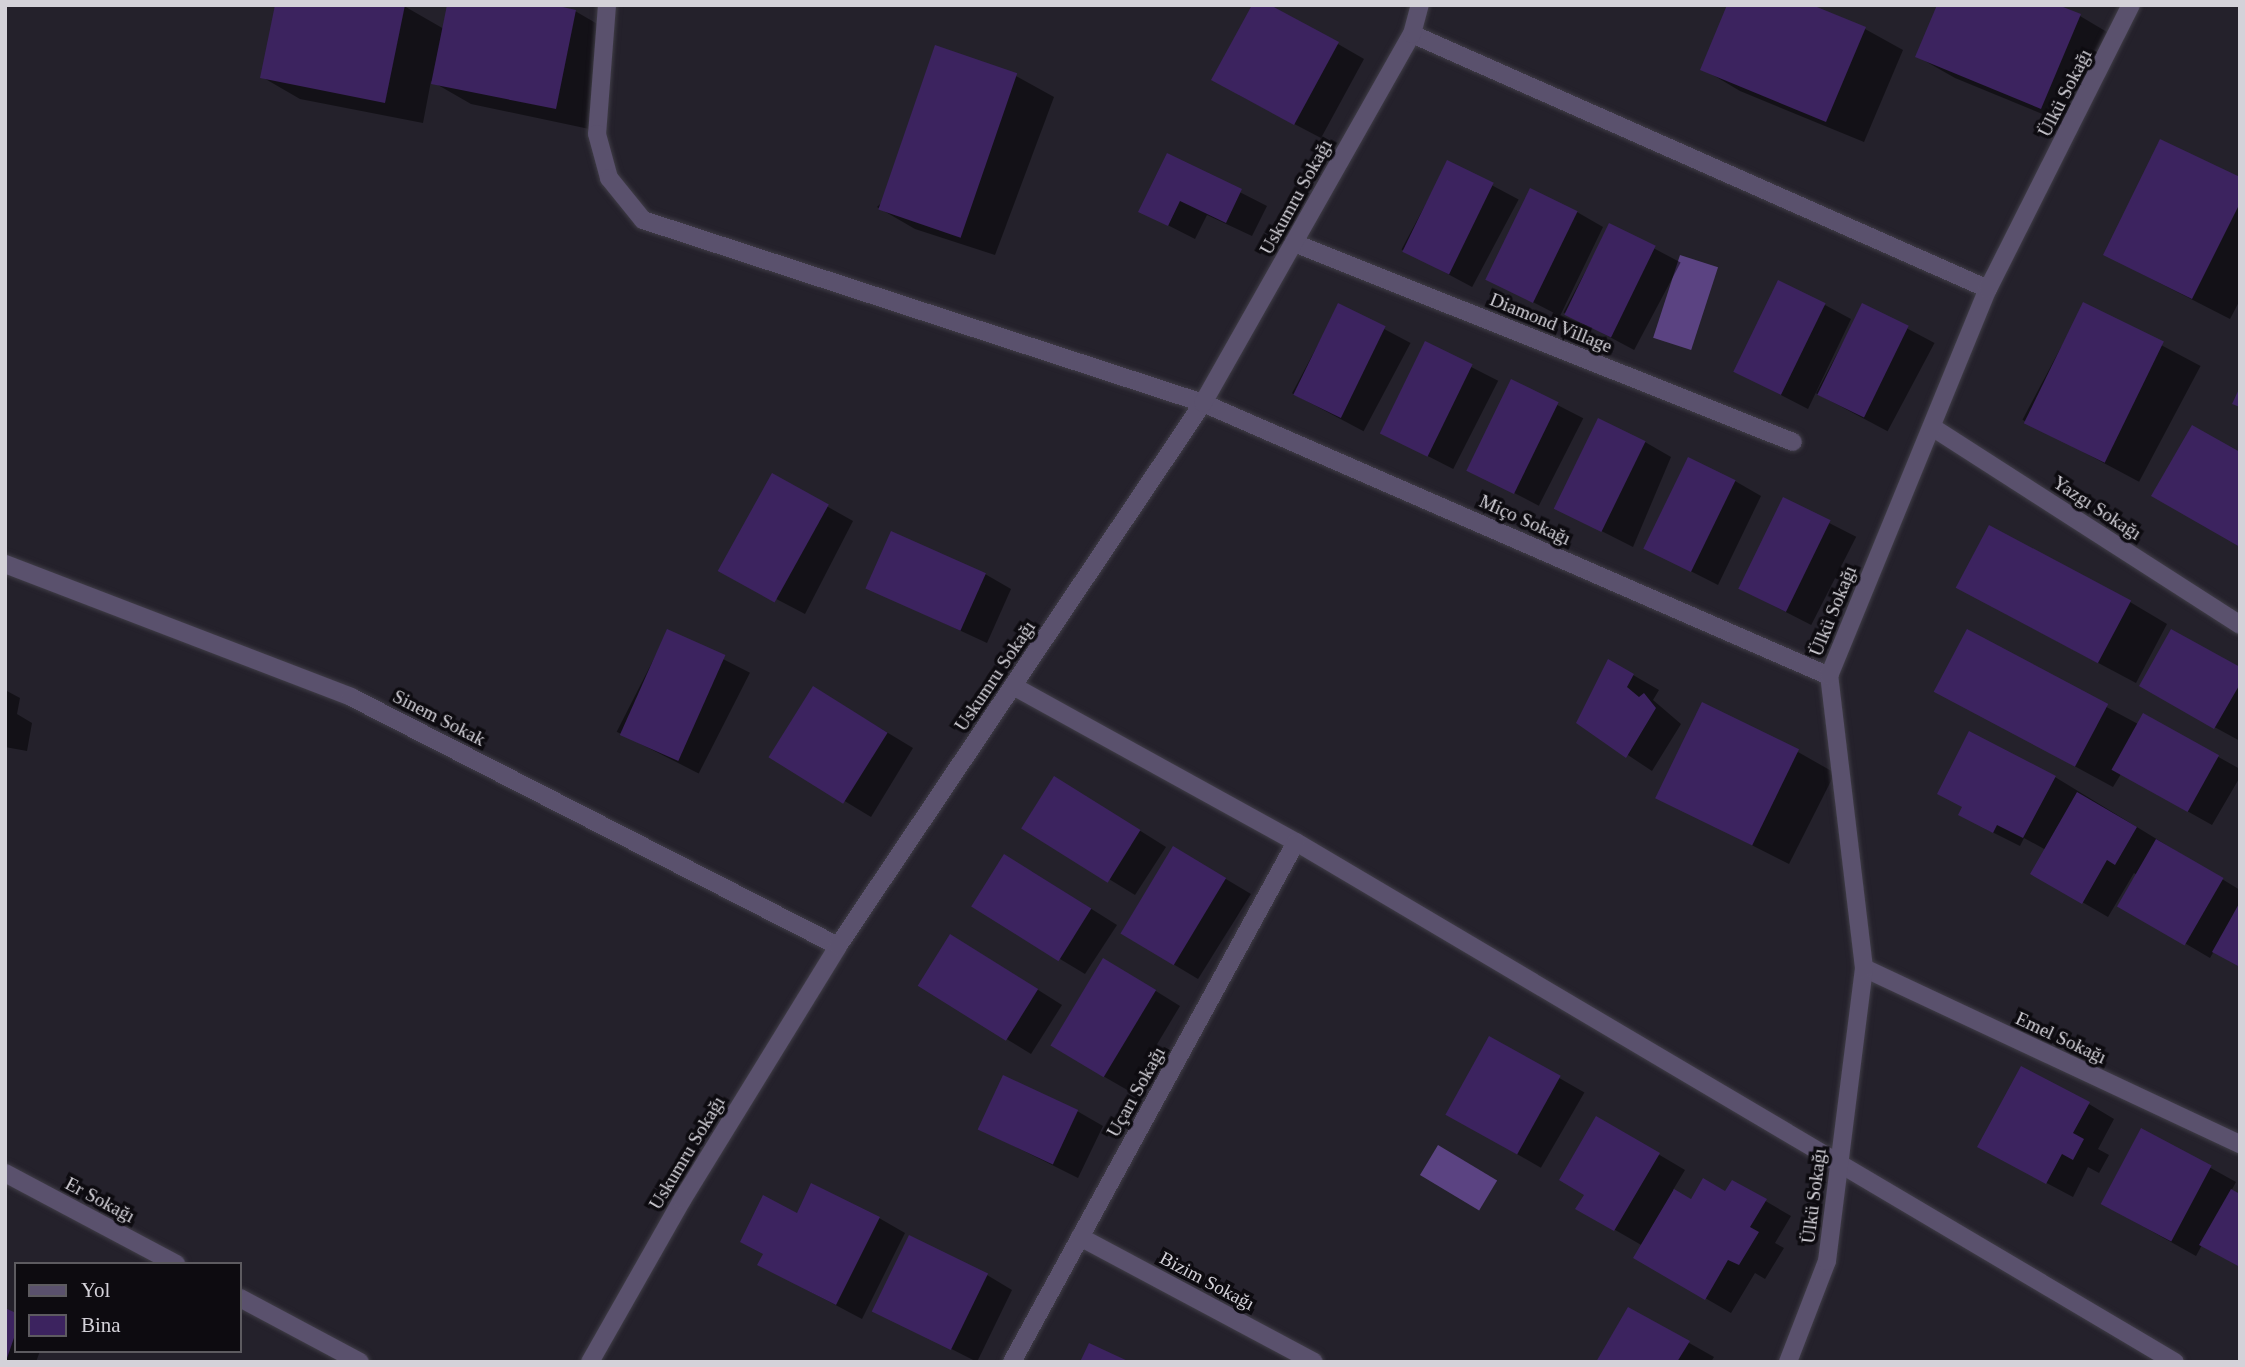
<!DOCTYPE html>
<html>
<head>
<meta charset="utf-8">
<style>
	body { margin:0 }
	#map { position:relative; width:2245px; height:1367px; overflow:hidden; background:#24212b; font-family:Georgia,serif }
	div>[style] { position:absolute }
	.water>* { inset:0; background:#5b4382; transform-origin:0 0 }
	.shadow>* { inset:0; background:#0007; transform-origin:0 0 }
	.building>* { inset:0; background:#3c235f; transform-origin:0 0 }
	.roads { filter:drop-shadow(0 0 2px #403d47) drop-shadow(0 0 2px #403d47) }
	.minor>* { height:18px; margin:-9px; padding:0 9px; transform-origin:9px; border-radius:9px; background:#5a516d }
	span { translate:-50% -50%; white-space:nowrap; text-align:center; line-height:1.15; -webkit-text-stroke:7px #0d0b10; paint-order:stroke }
	.street-label { font-size:19px; color:#d4d2d9 }
	.frame { position:absolute; inset:0; border:7px solid #d4d2d9; pointer-events:none }
	.legend { position:absolute; left:14px; top:1262px; width:228px; height:91px; box-sizing:border-box; background:#0d0b10; border:2px solid #5d5b60; margin:0; padding:9px 12px; list-style:none; font-size:21px; color:#d4d2d9 }
	.legend li { display:flex; align-items:center; gap:14px; height:35px }
	.legend b { width:35px; border:2px solid #5d5b60 }
</style>
</head>
<body>
<div id="map">
	<div class="water">
		<i style="left:1680px;top:255px;width:40px;height:87px;rotate:18deg"></i>
		<i style="left:1438px;top:1145px;width:69px;height:35px;rotate:31deg"></i>
	</div>
	<div class="shadow">
		<i style="clip-path:polygon(404px 6px,444px 29px,575px 11px,613px 33px,594px 130px,471px 104px,431px 81px,423px 123px,300px 99px,262px 77px)"></i>
		<i style="clip-path:polygon(2080px 16px,2117px 38px,2079px 129px,1955px 78px,1918px 57px)"></i>
		<i style="clip-path:polygon(1865px 29px,1903px 50px,1864px 142px,1740px 91px,1703px 69px)"></i>
		<i style="clip-path:polygon(1338px 44px,1364px 59px,1321px 138px,1239px 95px)"></i>
		<i style="clip-path:polygon(1016px 76px,1054px 97px,995px 255px,915px 229px,877px 207px)"></i>
		<i style="clip-path:polygon(1167px 155px,1267px 206px,1252px 236px,1207px 215px,1195px 239px,1140px 211px)"></i>
		<i style="left:1448px;top:162px;width:80px;height:99px;rotate:28deg"></i>
		<i style="clip-path:polygon(2240px 179px,2240px 300px,2230px 319px,2105px 255px)"></i>
		<i style="clip-path:polygon(1577px 212px,1603px 227px,1560px 316px,1488px 279px)"></i>
		<i style="left:1610px;top:225px;width:80px;height:99px;rotate:28deg"></i>
		<i style="left:2084px;top:304px;width:132px;height:131px;rotate:28deg"></i>
		<i style="left:1339px;top:305px;width:81px;height:100px;rotate:28deg"></i>
		<i style="clip-path:polygon(1825px 305px,1851px 319px,1808px 409px,1736px 372px)"></i>
		<i style="left:1863px;top:305px;width:81px;height:100px;rotate:28deg"></i>
		<i style="left:1426px;top:344px;width:81px;height:99px;rotate:27deg"></i>
		<i style="left:1512px;top:382px;width:80px;height:98px;rotate:27deg"></i>
		<i style="clip-path:polygon(1645px 442px,1671px 457px,1633px 547px,1558px 509px)"></i>
		<i style="clip-path:polygon(773px 476px,853px 521px,805px 614px,742px 581px)"></i>
		<i style="clip-path:polygon(1735px 481px,1761px 496px,1718px 585px,1645px 548px)"></i>
		<i style="left:1784px;top:500px;width:81px;height:99px;rotate:27deg"></i>
		<i style="clip-path:polygon(985px 574px,1011px 589px,987px 643px,868px 588px)"></i>
		<i style="clip-path:polygon(2130px 602px,2167px 624px,2136px 683px,1995px 608px)"></i>
		<i style="left:668px;top:631px;width:92px;height:113px;rotate:27deg"></i>
		<i style="clip-path:polygon(1967px 632px,2138px 724px,2143px 715px,2240px 769px,2240px 777px,2212px 825px,2121px 774px,2113px 787px,1936px 691px)"></i>
		<i style="clip-path:polygon(2240px 669px,2240px 741px,2167px 701px)"></i>
		<i style="clip-path:polygon(1633px 675px,1659px 690px,1653px 700px,1681px 724px,1652px 771px,1578px 722px)"></i>
		<i style="clip-path:polygon(5px 690px,20px 698px,17px 714px,32px 723px,27px 751px,5px 747px)"></i>
		<i style="clip-path:polygon(840px 704px,913px 748px,871px 817px,772px 757px)"></i>
		<i style="clip-path:polygon(1798px 752px,1835px 773px,1789px 864px,1659px 798px)"></i>
		<i style="clip-path:polygon(2055px 777px,2240px 890px,2240px 966px,2214px 951px,2210px 958px,2120px 905px,2137px 875px,2134px 873px,2108px 917px,2032px 873px,2046px 850px,2024px 838px,2020px 846px,1986px 829px)"></i>
		<i style="clip-path:polygon(1080px 793px,1166px 847px,1135px 895px,1024px 827px)"></i>
		<i style="clip-path:polygon(1199px 863px,1251px 894px,1198px 979px,1173px 964px)"></i>
		<i style="clip-path:polygon(1031px 871px,1117px 925px,1085px 974px,1060px 959px)"></i>
		<i style="clip-path:polygon(976px 951px,1062px 1005px,1031px 1054px,920px 986px)"></i>
		<i style="clip-path:polygon(1130px 975px,1180px 1006px,1129px 1091px,1103px 1076px)"></i>
		<i style="left:1490px;top:1038px;width:109px;height:87px;rotate:30deg"></i>
		<i style="clip-path:polygon(2089px 1104px,2114px 1119px,2098px 1149px,2109px 1155px,2099px 1173px,2088px 1167px,2073px 1197px,2005px 1161px)"></i>
		<i style="clip-path:polygon(1077px 1111px,1103px 1126px,1078px 1178px,980px 1129px)"></i>
		<i style="clip-path:polygon(1597px 1118px,1685px 1170px,1673px 1190px,1692px 1201px,1726px 1193px,1733px 1182px,1791px 1216px,1775px 1243px,1784px 1248px,1765px 1279px,1755px 1273px,1731px 1313px,1636px 1258px,1643px 1246px,1577px 1208px,1586px 1194px)"></i>
		<i style="clip-path:polygon(2142px 1130px,2236px 1182px,2196px 1256px,2128px 1218px)"></i>
		<i style="clip-path:polygon(797px 1215px,879px 1218px,905px 1233px,862px 1319px,760px 1265px)"></i>
		<i style="clip-path:polygon(987px 1275px,1012px 1290px,977px 1362px,875px 1310px)"></i>
		<i style="clip-path:polygon(1629px 1309px,1714px 1357px,1711px 1362px,1598px 1362px)"></i>
		<i style="clip-path:polygon(5px 1310px,16px 1315px,16px 1351px,40px 1351px,36px 1362px,5px 1362px)"></i>
	</div>
	<div class="building">
		<i style="clip-path:polygon(275px 5px,405px 5px,385px 103px,260px 78px)"></i>
		<i style="clip-path:polygon(447px 5px,554px 5px,576px 10px,556px 109px,431px 84px)"></i>
		<i style="clip-path:polygon(1252px 5px,1270px 5px,1339px 42px,1294px 125px,1211px 80px)"></i>
		<i style="clip-path:polygon(1727px 5px,1812px 5px,1866px 27px,1826px 122px,1700px 70px)"></i>
		<i style="clip-path:polygon(1937px 5px,2058px 5px,2081px 14px,2041px 109px,1915px 57px)"></i>
		<i style="left:935px;top:45px;width:87px;height:174px;rotate:19deg"></i>
		<i style="clip-path:polygon(2160px 139px,2240px 177px,2240px 203px,2192px 299px,2103px 255px)"></i>
		<i style="clip-path:polygon(1167px 153px,1242px 189px,1226px 223px,1180px 201px,1168px 226px,1138px 212px)"></i>
		<i style="left:1447px;top:160px;width:52px;height:102px;rotate:26deg"></i>
		<i style="left:1530px;top:188px;width:53px;height:102px;rotate:26deg"></i>
		<i style="left:1609px;top:223px;width:52px;height:102px;rotate:26deg"></i>
		<i style="left:1778px;top:280px;width:53px;height:102px;rotate:26deg"></i>
		<i style="left:2083px;top:302px;width:90px;height:135px;rotate:26deg"></i>
		<i style="left:1338px;top:303px;width:53px;height:102px;rotate:26deg"></i>
		<i style="left:1862px;top:303px;width:52px;height:102px;rotate:26deg"></i>
		<i style="left:1425px;top:341px;width:53px;height:103px;rotate:26deg"></i>
		<i style="left:1511px;top:379px;width:53px;height:102px;rotate:26deg"></i>
		<i style="clip-path:polygon(2240px 387px,2240px 407px,2232px 404px)"></i>
		<i style="left:1598px;top:418px;width:53px;height:101px;rotate:26deg"></i>
		<i style="clip-path:polygon(2192px 425px,2240px 452px,2240px 547px,2151px 496px)"></i>
		<i style="left:1688px;top:457px;width:53px;height:102px;rotate:26deg"></i>
		<i style="left:772px;top:473px;width:65px;height:112px;rotate:29deg"></i>
		<i style="left:1783px;top:497px;width:53px;height:102px;rotate:26deg"></i>
		<i style="left:1989px;top:525px;width:161px;height:71px;rotate:28deg"></i>
		<i style="left:891px;top:531px;width:104px;height:63px;rotate:24deg"></i>
		<i style="left:667px;top:629px;width:64px;height:116px;rotate:24deg"></i>
		<i style="left:1967px;top:629px;width:160px;height:71px;rotate:28deg"></i>
		<i style="clip-path:polygon(2171px 629px,2240px 667px,2240px 684px,2214px 729px,2139px 686px)"></i>
		<i style="clip-path:polygon(1608px 659px,1634px 674px,1627px 687px,1639px 697px,1644px 693px,1656px 708px,1626px 758px,1576px 723px)"></i>
		<i style="left:813px;top:686px;width:88px;height:84px;rotate:32deg"></i>
		<i style="left:1702px;top:702px;width:108px;height:107px;rotate:26deg"></i>
		<i style="left:2143px;top:713px;width:87px;height:65px;rotate:29deg"></i>
		<i style="clip-path:polygon(1969px 731px,2056px 776px,2023px 838px,1997px 825px,1993px 833px,1958px 815px,1962px 807px,1937px 794px)"></i>
		<i style="left:1054px;top:776px;width:102px;height:62px;rotate:32deg"></i>
		<i style="clip-path:polygon(2077px 792px,2137px 827px,2115px 865px,2107px 860px,2082px 904px,2030px 874px)"></i>
		<i style="left:2156px;top:839px;width:78px;height:78px;rotate:30deg"></i>
		<i style="left:1173px;top:846px;width:62px;height:102px;rotate:31deg"></i>
		<i style="left:1004px;top:854px;width:103px;height:62px;rotate:32deg"></i>
		<i style="clip-path:polygon(2240px 902px,2240px 967px,2212px 952px)"></i>
		<i style="left:950px;top:934px;width:104px;height:61px;rotate:32deg"></i>
		<i style="left:1103px;top:958px;width:62px;height:102px;rotate:31deg"></i>
		<i style="left:1489px;top:1036px;width:82px;height:90px;rotate:29deg"></i>
		<i style="clip-path:polygon(2021px 1066px,2090px 1102px,2073px 1133px,2084px 1139px,2073px 1160px,2062px 1154px,2046px 1184px,1977px 1147px)"></i>
		<i style="left:1003px;top:1075px;width:83px;height:60px;rotate:25deg"></i>
		<i style="clip-path:polygon(1596px 1116px,1660px 1153px,1614px 1231px,1575px 1209px,1584px 1195px,1559px 1180px)"></i>
		<i style="left:2141px;top:1128px;width:80px;height:86px;rotate:28deg"></i>
		<i style="clip-path:polygon(1703px 1178px,1725px 1191px,1732px 1180px,1767px 1199px,1750px 1227px,1759px 1232px,1739px 1265px,1728px 1260px,1705px 1300px,1633px 1258px,1674px 1189px,1691px 1199px)"></i>
		<i style="clip-path:polygon(811px 1183px,880px 1217px,836px 1305px,757px 1265px,763px 1254px,740px 1242px,763px 1195px,797px 1213px)"></i>
		<i style="clip-path:polygon(2231px 1189px,2240px 1194px,2240px 1267px,2199px 1245px)"></i>
		<i style="left:909px;top:1235px;width:88px;height:85px;rotate:26deg"></i>
		<i style="clip-path:polygon(1628px 1307px,1690px 1341px,1677px 1362px,1596px 1362px)"></i>
		<i style="clip-path:polygon(5px 1308px,16px 1313px,16px 1332px,6px 1361px)"></i>
		<i style="clip-path:polygon(1089px 1343px,1130px 1362px,1080px 1362px)"></i>
	</div>
	<div class="roads">
		<div class="minor">
			<i style="left:607px;top:5px;width:129px;rotate:94.4deg"></i>
			<i style="left:597px;top:134px;width:46px;rotate:74.7deg"></i>
			<i style="left:609px;top:178px;width:54px;rotate:51deg"></i>
			<i style="left:643px;top:220px;width:589px;rotate:18.1deg"></i>
			<i style="left:1203px;top:403px;width:683px;rotate:23.56deg"></i>
			<i style="left:1412px;top:34px;width:630px;rotate:23.88deg"></i>
			<i style="left:1294px;top:243px;width:537px;rotate:21.74deg"></i>
			<i style="left:1932px;top:427px;width:366px;rotate:32.7deg"></i>
			<i style="left:5px;top:564px;width:371px;rotate:21deg"></i>
			<i style="left:351px;top:697px;width:547px;rotate:27.08deg"></i>
			<i style="left:1013px;top:686px;width:323px;rotate:28.9deg"></i>
			<i style="left:1296px;top:842px;width:1021px;rotate:30.61deg"></i>
			<i style="left:1864px;top:968px;width:415px;rotate:25.1deg"></i>
			<i style="left:5px;top:1173px;width:194px;rotate:28deg"></i>
			<i style="left:1080px;top:1237px;width:265px;rotate:28.1deg"></i>
			<i style="left:240px;top:1298px;width:136px;rotate:28.1deg"></i>
			<i style="left:590px;top:1362px;width:186px;rotate:-60.4deg"></i>
			<i style="left:682px;top:1200px;width:298px;rotate:-58.4deg"></i>
			<i style="left:838px;top:946px;width:654px;rotate:-56.09deg"></i>
			<i style="left:1203px;top:403px;width:424px;rotate:-60.5deg"></i>
			<i style="left:1412px;top:34px;width:30px;rotate:-75deg"></i>
			<i style="left:1012px;top:1362px;width:592px;rotate:-61.36deg"></i>
			<i style="left:1788px;top:1362px;width:108px;rotate:-68.9deg"></i>
			<i style="left:1827px;top:1261px;width:295px;rotate:-82.8deg"></i>
			<i style="left:1864px;top:968px;width:294px;rotate:-96.8deg"></i>
			<i style="left:1829px;top:676px;width:418px;rotate:-67.7deg"></i>
			<i style="left:1988px;top:289px;width:318px;rotate:-63.3deg"></i>
		</div>
	</div>
	<div class="street-label">
		<span style="left:2065px;top:93px;rotate:-63deg">Ülkü Sokağı</span>
		<span style="left:1296px;top:197px;rotate:-61deg">Uskumru Sokağı</span>
		<span style="left:1551px;top:323px;rotate:22deg">Diamond Village</span>
		<span style="left:2097px;top:508px;rotate:33deg">Yazgı Sokağı</span>
		<span style="left:1525px;top:520px;rotate:24deg">Miço Sokağı</span>
		<span style="left:1833px;top:611px;rotate:-68deg">Ülkü Sokağı</span>
		<span style="left:995px;top:676px;rotate:-56deg">Uskumru Sokağı</span>
		<span style="left:439px;top:718px;rotate:27deg">Sinem Sokak</span>
		<span style="left:2061px;top:1038px;rotate:25deg">Emel Sokağı</span>
		<span style="left:1136px;top:1092px;rotate:-61deg">Uçarı Sokağı</span>
		<span style="left:687px;top:1153px;rotate:-59deg">Uskumru Sokağı</span>
		<span style="left:1814px;top:1196px;rotate:-83deg">Ülkü Sokağı</span>
		<span style="left:100px;top:1200px;rotate:28deg">Er Sokağı</span>
		<span style="left:1207px;top:1281px;rotate:28deg">Bizim Sokağı</span>
	</div>
	<div class="frame"></div>
	<ul class="legend">
	<li><b style="height:9px;background:#5a516d"></b>Yol</li>
	<li><b style="height:19px;background:#3c235f"></b>Bina</li>
	</ul>
</div>
</body>
</html>
